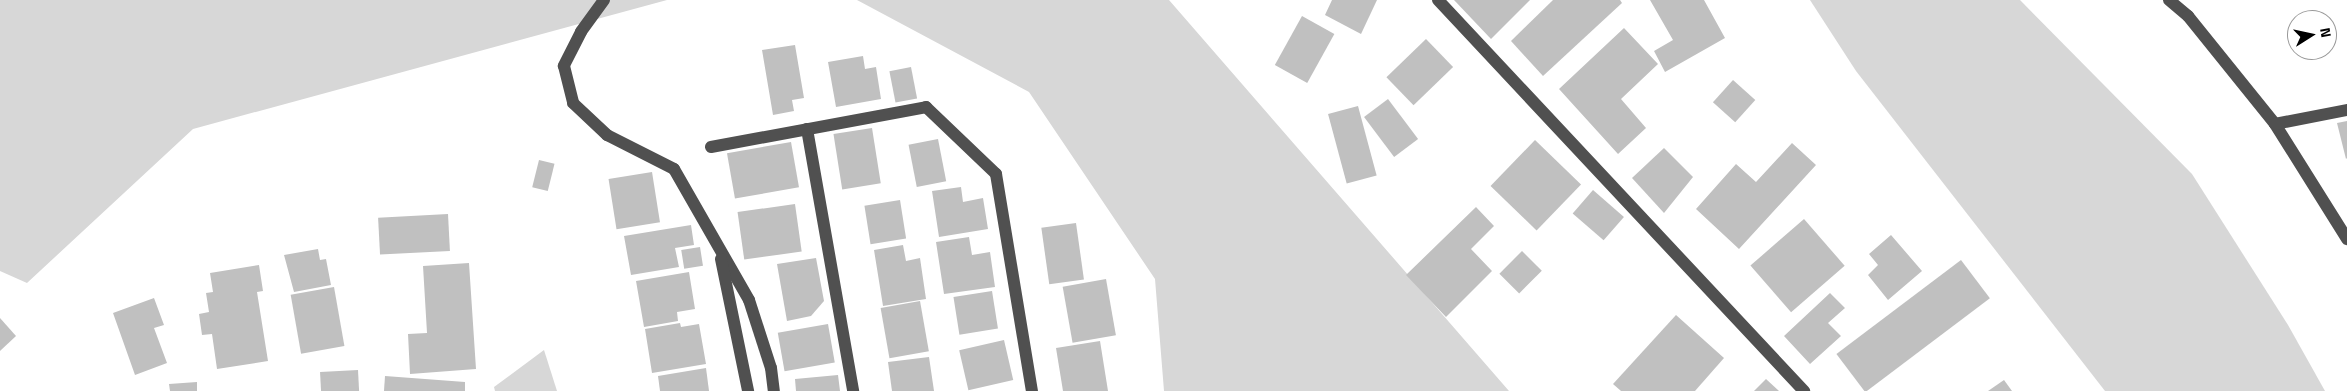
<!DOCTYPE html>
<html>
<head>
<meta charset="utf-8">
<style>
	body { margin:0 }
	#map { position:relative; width:2347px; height:391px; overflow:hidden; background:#fff; font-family:"Titillium Web",sans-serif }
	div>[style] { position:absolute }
	.green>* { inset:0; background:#d7d7d7 }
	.building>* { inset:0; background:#c0c0c0; transform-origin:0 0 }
	.minor>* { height:12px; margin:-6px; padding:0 6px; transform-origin:6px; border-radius:6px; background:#505050 }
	span { translate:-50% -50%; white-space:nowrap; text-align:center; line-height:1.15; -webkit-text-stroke:4px #fff; paint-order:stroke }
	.north { position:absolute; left:2287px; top:10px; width:50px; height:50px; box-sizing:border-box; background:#fff; border:1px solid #999; border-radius:50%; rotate:80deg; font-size:14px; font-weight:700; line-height:20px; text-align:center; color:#000 }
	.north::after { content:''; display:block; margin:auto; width:18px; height:22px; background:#000; clip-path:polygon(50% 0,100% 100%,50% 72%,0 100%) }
</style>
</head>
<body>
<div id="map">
	<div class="green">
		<i style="clip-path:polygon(0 0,667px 0,193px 129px,27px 283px,0 271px)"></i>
		<i style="clip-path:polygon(857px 0,1169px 0,1509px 391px,1164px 391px,1155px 279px,1029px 92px)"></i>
		<i style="clip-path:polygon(1810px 0,2020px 0,2192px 174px,2288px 325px,2325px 391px,2105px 391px,1856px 71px)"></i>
		<i style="clip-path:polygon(544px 350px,557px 391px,495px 391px,494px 387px)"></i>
	</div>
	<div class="building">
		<i style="clip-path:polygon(1332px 0,1377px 0,1361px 34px,1325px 15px)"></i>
		<i style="clip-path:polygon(1454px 0,1530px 0,1491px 39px)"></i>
		<i style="clip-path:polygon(1553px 0,1620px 0,1622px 3px,1543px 76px,1511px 41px)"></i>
		<i style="clip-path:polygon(1650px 0,1704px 0,1725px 38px,1665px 72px,1654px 51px,1673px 40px)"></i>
		<i style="left:1302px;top:16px;width:37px;height:56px;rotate:29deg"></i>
		<i style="clip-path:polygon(1624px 28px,1658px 64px,1621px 99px,1646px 128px,1618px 154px,1559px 89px)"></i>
		<i style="left:1426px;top:39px;width:39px;height:55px;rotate:46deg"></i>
		<i style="clip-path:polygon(795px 45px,804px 98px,792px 100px,794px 111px,773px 115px,762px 50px)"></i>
		<i style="clip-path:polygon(863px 56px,865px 69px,876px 67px,881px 99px,836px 107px,828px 62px)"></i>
		<i style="left:911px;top:67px;width:32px;height:22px;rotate:79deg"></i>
		<i style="left:1733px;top:80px;width:30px;height:30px;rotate:42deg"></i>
		<i style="left:1388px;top:99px;width:50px;height:30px;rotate:53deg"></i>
		<i style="left:1358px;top:106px;width:72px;height:31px;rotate:75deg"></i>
		<i style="clip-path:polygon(2347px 121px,2347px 158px,2346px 159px,2337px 123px)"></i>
		<i style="left:872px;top:128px;width:56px;height:39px;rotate:81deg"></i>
		<i style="left:938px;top:139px;width:43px;height:30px;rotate:79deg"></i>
		<i style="left:1535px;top:140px;width:64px;height:64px;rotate:44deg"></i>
		<i style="left:791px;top:142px;width:46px;height:65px;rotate:80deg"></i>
		<i style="clip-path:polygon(1792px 143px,1816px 165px,1739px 249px,1696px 209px,1736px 164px,1756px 182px)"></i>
		<i style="clip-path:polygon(1664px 148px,1693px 177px,1664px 213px,1632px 178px)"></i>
		<i style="left:539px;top:160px;width:16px;height:28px;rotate:14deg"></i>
		<i style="left:652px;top:172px;width:51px;height:44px;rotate:81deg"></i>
		<i style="clip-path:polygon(961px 187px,963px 202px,983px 198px,988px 229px,939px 237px,932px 191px)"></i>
		<i style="left:1593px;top:190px;width:41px;height:31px;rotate:41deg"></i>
		<i style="left:900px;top:200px;width:39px;height:36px;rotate:81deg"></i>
		<i style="left:795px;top:204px;width:48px;height:58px;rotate:82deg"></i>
		<i style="clip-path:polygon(1476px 207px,1494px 226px,1471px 249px,1492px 271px,1446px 317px,1406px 275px)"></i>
		<i style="left:448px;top:214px;width:37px;height:70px;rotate:87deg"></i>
		<i style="left:1804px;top:219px;width:62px;height:71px;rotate:49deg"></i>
		<i style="left:1076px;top:223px;width:57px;height:35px;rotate:82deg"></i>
		<i style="clip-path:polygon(691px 225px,694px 245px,675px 248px,679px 267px,631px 275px,624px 236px)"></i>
		<i style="clip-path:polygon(1891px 235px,1922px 271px,1888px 300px,1868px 275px,1878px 265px,1869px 254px)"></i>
		<i style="clip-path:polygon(969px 237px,972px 255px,990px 252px,995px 287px,944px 294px,936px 242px)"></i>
		<i style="clip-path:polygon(903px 245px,906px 261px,920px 258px,926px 299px,883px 306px,874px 250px)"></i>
		<i style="left:700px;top:247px;width:19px;height:19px;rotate:81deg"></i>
		<i style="clip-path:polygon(318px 249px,320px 260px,326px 259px,331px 285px,294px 292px,284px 255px)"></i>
		<i style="left:1522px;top:251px;width:28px;height:32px;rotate:45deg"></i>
		<i style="clip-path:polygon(816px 258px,824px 301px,811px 316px,787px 321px,777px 264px)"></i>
		<i style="left:1961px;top:260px;width:48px;height:156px;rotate:53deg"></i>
		<i style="clip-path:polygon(469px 263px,476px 369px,410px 374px,408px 334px,427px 333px,423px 266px)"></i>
		<i style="clip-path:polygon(259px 265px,263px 291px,257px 292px,268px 361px,217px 369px,212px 334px,202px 335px,199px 314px,209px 312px,206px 293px,213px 292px,210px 273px)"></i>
		<i style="clip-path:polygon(689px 272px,695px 309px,677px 312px,678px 321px,644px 327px,636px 281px)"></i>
		<i style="left:1106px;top:279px;width:57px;height:44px;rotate:80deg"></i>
		<i style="left:334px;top:287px;width:60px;height:44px;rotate:80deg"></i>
		<i style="left:992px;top:291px;width:38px;height:39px;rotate:81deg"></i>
		<i style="clip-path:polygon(1830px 293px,1845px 308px,1828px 323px,1841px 336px,1810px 364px,1784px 336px)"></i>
		<i style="clip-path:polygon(154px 298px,164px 325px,154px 328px,167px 363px,135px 375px,113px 313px)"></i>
		<i style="left:920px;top:301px;width:51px;height:40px;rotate:80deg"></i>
		<i style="clip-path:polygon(1676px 315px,1724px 358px,1695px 391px,1621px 391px,1613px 384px)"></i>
		<i style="clip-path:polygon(0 318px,16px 336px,0 351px)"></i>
		<i style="clip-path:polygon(680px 323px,681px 327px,699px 324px,706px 364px,652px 373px,645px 329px)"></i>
		<i style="left:828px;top:324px;width:39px;height:51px;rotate:80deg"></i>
		<i style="left:1004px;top:340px;width:41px;height:46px;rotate:77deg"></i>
		<i style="clip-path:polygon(1100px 341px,1108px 391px,1063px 391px,1056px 348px)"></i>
		<i style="clip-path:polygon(929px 357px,934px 391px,892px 391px,888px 362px)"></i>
		<i style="clip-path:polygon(706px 368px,709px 391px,660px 391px,658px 376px)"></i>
		<i style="left:358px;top:370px;width:21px;height:38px;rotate:87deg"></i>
		<i style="clip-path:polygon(838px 375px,840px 391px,796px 391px,795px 379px)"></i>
		<i style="clip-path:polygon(385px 376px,465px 382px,465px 391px,384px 391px)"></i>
		<i style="clip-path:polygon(1766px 379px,1779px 391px,1754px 391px)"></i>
		<i style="clip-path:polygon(2004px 380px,2012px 391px,1988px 391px)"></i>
		<i style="clip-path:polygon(197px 382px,197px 391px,170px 391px,169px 384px)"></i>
	</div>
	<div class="minor">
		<i style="left:604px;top:0;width:39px;rotate:126deg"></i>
		<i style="left:581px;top:32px;width:38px;rotate:117deg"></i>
		<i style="left:564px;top:66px;width:38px;rotate:76deg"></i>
		<i style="left:573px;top:103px;width:47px;rotate:43.3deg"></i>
		<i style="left:607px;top:135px;width:75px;rotate:26.9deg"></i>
		<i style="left:674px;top:169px;width:151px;rotate:60.2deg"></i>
		<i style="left:749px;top:300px;width:71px;rotate:72.1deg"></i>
		<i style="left:771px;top:368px;width:23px;rotate:83deg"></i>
		<i style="left:1438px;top:0;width:536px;rotate:46.89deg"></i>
		<i style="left:2169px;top:0;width:25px;rotate:40deg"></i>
		<i style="left:2188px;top:16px;width:139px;rotate:51.1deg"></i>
		<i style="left:2275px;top:124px;width:136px;rotate:57.9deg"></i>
		<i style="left:2275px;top:124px;width:73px;rotate:-11deg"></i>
		<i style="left:807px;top:129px;width:266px;rotate:80deg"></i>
		<i style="left:711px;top:147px;width:219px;rotate:-10.5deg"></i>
		<i style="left:926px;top:107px;width:97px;rotate:43.7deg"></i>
		<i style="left:996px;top:174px;width:220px;rotate:80.6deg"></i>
		<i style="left:721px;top:259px;width:135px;rotate:78.4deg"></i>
	</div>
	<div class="north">N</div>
</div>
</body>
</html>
